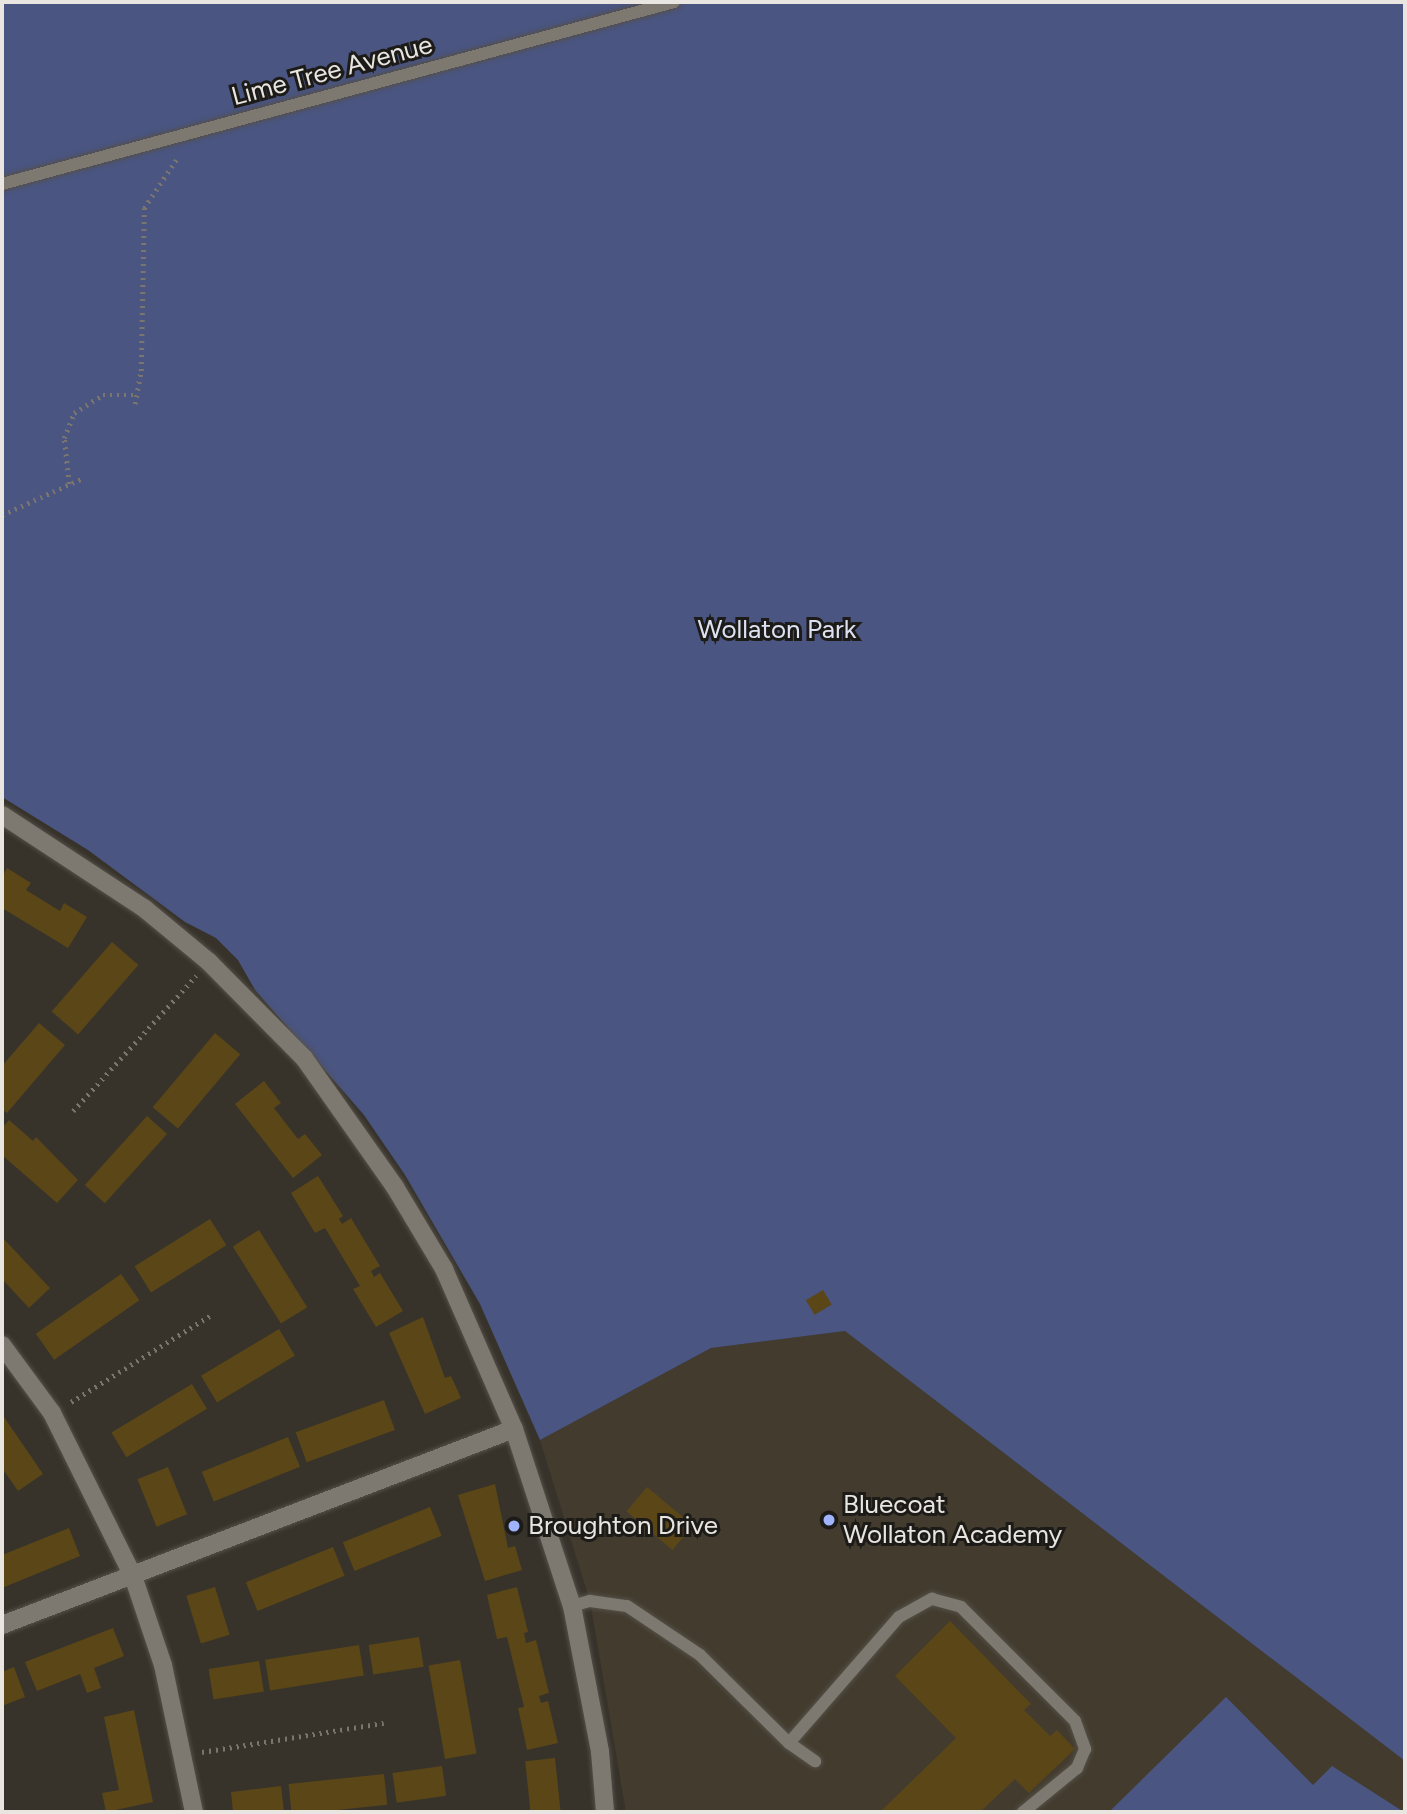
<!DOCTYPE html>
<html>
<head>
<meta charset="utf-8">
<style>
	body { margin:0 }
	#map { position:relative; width:1407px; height:1814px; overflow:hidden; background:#37332b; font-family:Figtree,sans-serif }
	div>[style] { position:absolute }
	.built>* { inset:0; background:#433c2e }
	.green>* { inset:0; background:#4a5581 }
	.building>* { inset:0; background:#5a4617; transform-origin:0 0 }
	.path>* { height:4.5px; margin-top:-2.25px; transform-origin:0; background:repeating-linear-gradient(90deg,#7a766f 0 2px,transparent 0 7px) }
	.roads { filter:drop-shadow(0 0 2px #545049) drop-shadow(0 0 2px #545049) }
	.lane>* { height:12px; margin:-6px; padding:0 6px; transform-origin:6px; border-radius:6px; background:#7e7970 }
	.street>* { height:18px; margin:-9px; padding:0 9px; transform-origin:9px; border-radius:9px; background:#7e7970 }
	.dots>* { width:19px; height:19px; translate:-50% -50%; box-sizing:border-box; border:4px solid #1d1b18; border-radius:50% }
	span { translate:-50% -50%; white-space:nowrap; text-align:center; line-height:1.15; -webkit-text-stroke:6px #1d1b18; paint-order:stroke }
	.street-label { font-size:26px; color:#e9e6e1 }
	.park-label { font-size:26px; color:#dde2f3 }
	.poi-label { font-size:26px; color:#e9e6e1 }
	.left { translate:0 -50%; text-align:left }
	.frame { position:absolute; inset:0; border:4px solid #e9e6e1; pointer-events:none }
</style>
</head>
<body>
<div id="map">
	<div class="built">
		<i style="clip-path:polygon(845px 1331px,1405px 1761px,1405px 1812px,626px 1812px,590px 1601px,540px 1440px,711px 1348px)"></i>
	</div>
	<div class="green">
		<i style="clip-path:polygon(2px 2px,1405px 2px,1405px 1761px,845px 1331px,711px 1348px,540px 1440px,480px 1304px,405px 1175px,364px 1115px,255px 990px,238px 960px,216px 938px,185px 922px,88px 850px,2px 797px)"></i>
		<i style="clip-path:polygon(1226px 1697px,1313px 1785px,1332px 1766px,1404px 1812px,1109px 1812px)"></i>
	</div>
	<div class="building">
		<i style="clip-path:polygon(7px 868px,31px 883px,26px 890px,60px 911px,64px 903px,87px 917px,68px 948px,2px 908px,2px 877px)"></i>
		<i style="left:112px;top:942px;width:35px;height:92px;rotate:41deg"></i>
		<i style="clip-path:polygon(39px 1023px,65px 1045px,7px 1113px,2px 1109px,2px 1066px)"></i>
		<i style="left:215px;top:1033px;width:33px;height:97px;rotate:40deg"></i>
		<i style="clip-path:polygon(264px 1081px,281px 1103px,274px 1108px,298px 1139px,305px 1134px,322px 1155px,293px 1178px,235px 1104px)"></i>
		<i style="left:147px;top:1116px;width:27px;height:93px;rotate:42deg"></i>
		<i style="clip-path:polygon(9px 1120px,33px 1141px,36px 1137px,78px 1180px,57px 1203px,2px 1155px,2px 1128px)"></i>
		<i style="clip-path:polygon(318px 1176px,343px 1216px,339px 1219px,342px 1224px,351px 1218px,380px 1266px,371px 1271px,374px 1277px,380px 1273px,403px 1311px,376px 1327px,353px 1289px,360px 1286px,325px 1228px,315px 1233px,291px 1193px)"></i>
		<i style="left:210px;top:1219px;width:31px;height:89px;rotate:58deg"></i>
		<i style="left:259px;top:1230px;width:91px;height:31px;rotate:58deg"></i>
		<i style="clip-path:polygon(2px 1237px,50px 1288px,29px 1308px,2px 1279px)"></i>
		<i style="left:121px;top:1274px;width:32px;height:104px;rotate:55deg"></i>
		<i style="left:823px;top:1290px;width:17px;height:20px;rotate:59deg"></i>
		<i style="clip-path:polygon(423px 1317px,445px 1378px,451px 1376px,461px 1398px,425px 1414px,389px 1333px)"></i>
		<i style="left:279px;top:1329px;width:31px;height:91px;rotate:59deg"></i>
		<i style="left:192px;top:1384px;width:29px;height:94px;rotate:59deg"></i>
		<i style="left:384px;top:1400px;width:32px;height:94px;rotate:70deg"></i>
		<i style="clip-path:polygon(2px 1414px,43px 1474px,18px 1491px,2px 1468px)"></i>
		<i style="left:288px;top:1437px;width:32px;height:93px;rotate:68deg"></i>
		<i style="left:168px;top:1467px;width:51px;height:33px;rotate:68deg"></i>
		<i style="clip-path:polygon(495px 1484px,508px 1548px,515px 1546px,522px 1570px,485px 1581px,458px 1495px)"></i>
		<i style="left:647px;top:1487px;width:60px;height:32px;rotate:40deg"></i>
		<i style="left:430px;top:1507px;width:31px;height:94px;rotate:68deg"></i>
		<i style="clip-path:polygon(69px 1528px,80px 1556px,2px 1588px,2px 1555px)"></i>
		<i style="left:333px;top:1547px;width:31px;height:94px;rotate:68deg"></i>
		<i style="left:215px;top:1587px;width:50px;height:30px;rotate:73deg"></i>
		<i style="clip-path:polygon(517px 1587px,528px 1632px,524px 1633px,526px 1643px,536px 1640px,549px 1693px,539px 1696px,541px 1703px,548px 1701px,558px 1743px,527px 1750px,518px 1708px,524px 1707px,507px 1637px,497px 1639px,487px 1595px)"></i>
		<i style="clip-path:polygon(950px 1621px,1031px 1704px,1024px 1710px,1050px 1736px,1057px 1730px,1075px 1749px,1029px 1793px,1015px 1779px,980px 1812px,880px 1812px,956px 1738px,895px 1676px)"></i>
		<i style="clip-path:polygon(113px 1628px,124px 1656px,94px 1668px,101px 1688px,87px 1693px,80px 1674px,37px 1691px,25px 1662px)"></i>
		<i style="left:419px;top:1637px;width:30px;height:51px;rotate:81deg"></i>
		<i style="left:359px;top:1645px;width:31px;height:95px;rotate:81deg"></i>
		<i style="left:460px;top:1660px;width:95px;height:32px;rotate:80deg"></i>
		<i style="left:259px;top:1661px;width:31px;height:51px;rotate:81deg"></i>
		<i style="clip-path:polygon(14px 1667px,25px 1697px,2px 1706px,2px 1672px)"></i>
		<i style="clip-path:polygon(134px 1710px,153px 1802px,106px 1812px,102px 1793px,119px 1790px,104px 1717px)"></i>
		<i style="left:555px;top:1758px;width:54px;height:30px;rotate:84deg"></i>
		<i style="left:442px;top:1766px;width:30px;height:50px;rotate:82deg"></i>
		<i style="left:384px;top:1774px;width:31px;height:96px;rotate:84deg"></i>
		<i style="clip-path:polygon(281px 1786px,284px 1812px,233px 1812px,231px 1792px)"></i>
	</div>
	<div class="path">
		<i style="left:135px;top:404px;width:34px;rotate:-80deg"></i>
		<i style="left:141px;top:371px;width:163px;rotate:-88.9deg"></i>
		<i style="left:144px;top:208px;width:61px;rotate:-56.3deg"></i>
		<i style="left:69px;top:484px;width:46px;rotate:-96.2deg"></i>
		<i style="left:64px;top:438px;width:27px;rotate:-68deg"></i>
		<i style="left:74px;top:413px;width:34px;rotate:-32deg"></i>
		<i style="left:103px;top:395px;width:35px"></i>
		<i style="left:2px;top:515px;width:89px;rotate:-24.6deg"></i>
		<i style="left:73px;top:1111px;width:183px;rotate:-47.7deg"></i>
		<i style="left:71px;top:1402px;width:167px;rotate:-31.8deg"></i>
		<i style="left:202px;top:1752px;width:184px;rotate:-9.1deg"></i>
	</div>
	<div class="roads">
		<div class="lane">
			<i style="left:2px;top:184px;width:696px;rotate:-15.15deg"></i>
			<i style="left:572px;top:1606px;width:19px;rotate:-16deg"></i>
			<i style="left:590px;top:1601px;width:37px;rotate:8deg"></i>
			<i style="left:627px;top:1606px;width:88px;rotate:33.9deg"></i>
			<i style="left:700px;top:1655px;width:125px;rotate:44.7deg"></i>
			<i style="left:789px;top:1743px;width:32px;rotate:35deg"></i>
			<i style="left:789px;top:1743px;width:167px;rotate:-48.9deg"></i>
			<i style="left:899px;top:1617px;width:38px;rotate:-29deg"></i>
			<i style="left:932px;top:1599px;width:30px;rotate:15deg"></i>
			<i style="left:961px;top:1607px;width:161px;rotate:45deg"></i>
			<i style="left:1075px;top:1721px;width:30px;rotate:70deg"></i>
			<i style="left:1085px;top:1749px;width:21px;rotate:113deg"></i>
			<i style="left:1077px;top:1768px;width:70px;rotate:140.8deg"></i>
		</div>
		<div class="street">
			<i style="left:2px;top:815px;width:171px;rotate:33.3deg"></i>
			<i style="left:145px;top:909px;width:83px;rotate:39.6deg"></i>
			<i style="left:209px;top:962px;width:135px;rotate:45.3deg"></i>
			<i style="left:304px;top:1058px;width:158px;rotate:54.8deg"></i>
			<i style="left:395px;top:1187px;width:96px;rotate:59.1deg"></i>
			<i style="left:444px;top:1269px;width:175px;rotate:66.4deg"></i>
			<i style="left:514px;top:1429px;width:186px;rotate:71.9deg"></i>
			<i style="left:572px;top:1606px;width:149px;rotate:79.1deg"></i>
			<i style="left:600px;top:1752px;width:60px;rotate:85.2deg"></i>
			<i style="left:2px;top:1345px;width:84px;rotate:53.7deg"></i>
			<i style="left:52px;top:1413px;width:182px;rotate:63.6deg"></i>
			<i style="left:133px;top:1576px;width:94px;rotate:71.4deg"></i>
			<i style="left:163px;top:1665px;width:150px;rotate:78.1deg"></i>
			<i style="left:2px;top:1625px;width:548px;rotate:-20.95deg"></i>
		</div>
	</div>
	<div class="dots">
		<i style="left:829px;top:1520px;background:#a0b3fd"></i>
		<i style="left:514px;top:1526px;background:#a0b3fd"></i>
	</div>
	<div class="street-label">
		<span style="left:332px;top:71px;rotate:-15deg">Lime Tree Avenue</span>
	</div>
	<div class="park-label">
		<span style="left:777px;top:630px">Wollaton Park</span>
	</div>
	<div class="poi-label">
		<span class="left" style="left:843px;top:1520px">Bluecoat<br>Wollaton Academy</span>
		<span class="left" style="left:528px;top:1526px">Broughton Drive</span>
	</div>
	<div class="frame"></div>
</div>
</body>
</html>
